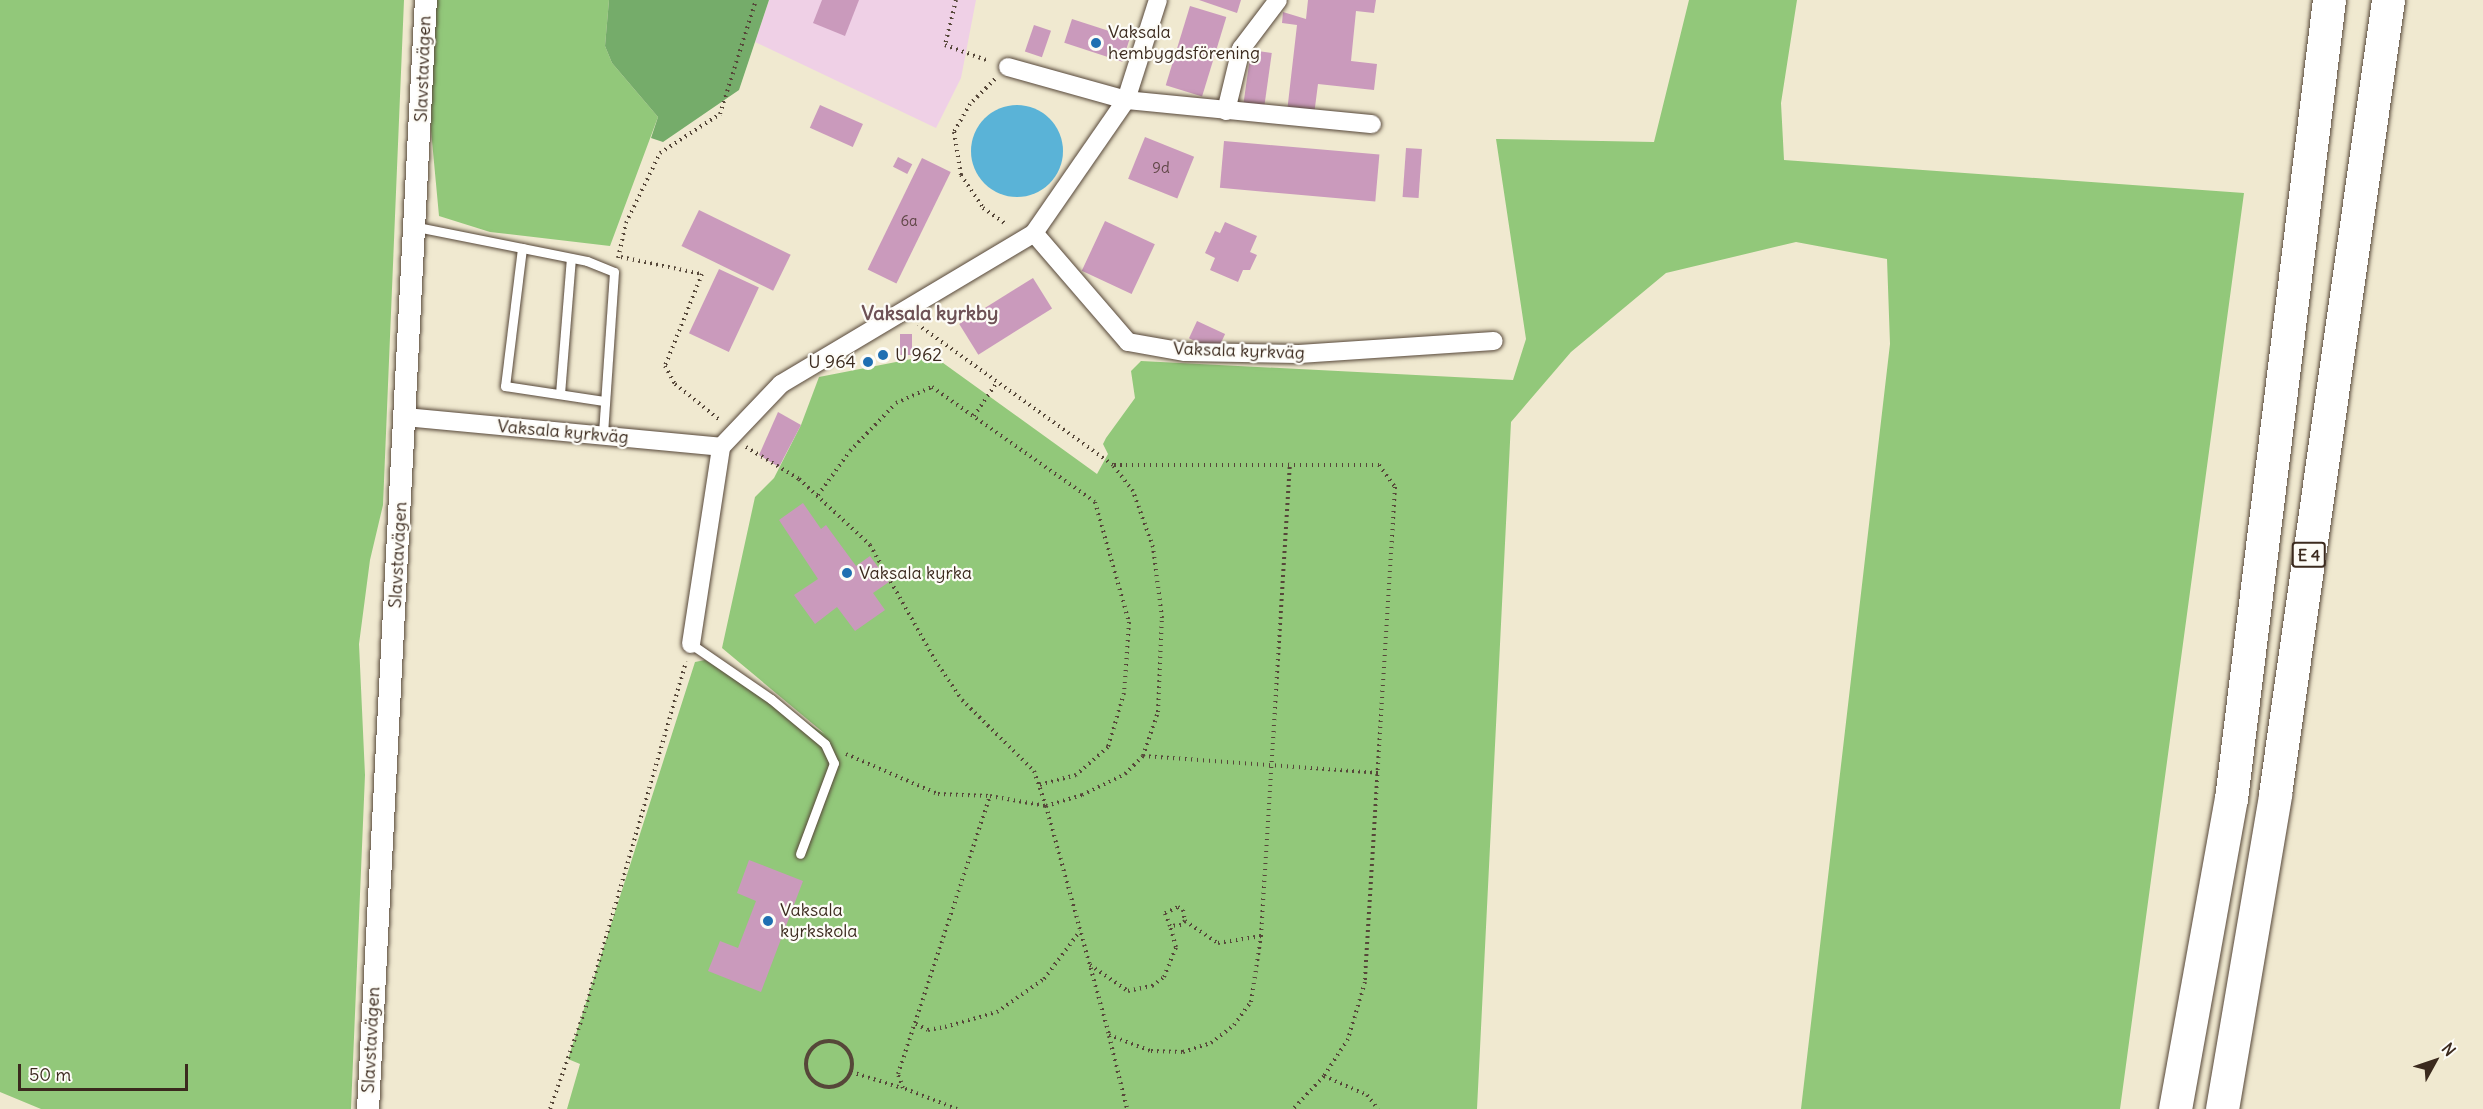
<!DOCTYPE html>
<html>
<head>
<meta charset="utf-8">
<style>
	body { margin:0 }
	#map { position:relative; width:2483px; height:1109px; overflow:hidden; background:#f0e9d0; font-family:Delius,sans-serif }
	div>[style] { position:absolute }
	.built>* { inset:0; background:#efd0e6 }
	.green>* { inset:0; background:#92c87a }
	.forest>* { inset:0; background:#75ac6a }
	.water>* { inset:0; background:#5ab3d7 }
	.round { border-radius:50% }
	.building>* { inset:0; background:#ca9abc; transform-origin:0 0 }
	.path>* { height:4px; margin-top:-2px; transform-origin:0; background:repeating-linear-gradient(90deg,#564739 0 1.5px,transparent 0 6px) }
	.path>.ring { margin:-2px; padding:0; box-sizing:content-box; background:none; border:4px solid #564739; border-radius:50% }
	.roads { filter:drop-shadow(0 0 2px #564739) drop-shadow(0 0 2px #564739) }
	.service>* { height:9px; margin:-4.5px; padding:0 4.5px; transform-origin:4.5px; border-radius:4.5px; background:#fff }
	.minor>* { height:18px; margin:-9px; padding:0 9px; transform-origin:9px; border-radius:9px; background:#fff }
	.tertiary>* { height:22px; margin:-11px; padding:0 11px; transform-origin:11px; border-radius:11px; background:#fff }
	.motorway>* { height:33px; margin:-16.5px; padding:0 16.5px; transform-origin:16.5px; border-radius:16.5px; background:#fff }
	.dots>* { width:16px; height:16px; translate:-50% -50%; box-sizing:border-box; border:3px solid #fdfcf7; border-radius:50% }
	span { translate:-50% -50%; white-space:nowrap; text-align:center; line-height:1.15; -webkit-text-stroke:4.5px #fdfcf7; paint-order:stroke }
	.number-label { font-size:15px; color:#5f4646 }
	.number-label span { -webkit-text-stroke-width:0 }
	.shield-label span { padding:2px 4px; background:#fdfcf7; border:2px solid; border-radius:4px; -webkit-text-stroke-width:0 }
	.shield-label { font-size:16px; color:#3b2a1e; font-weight:700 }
	.poi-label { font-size:18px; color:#3b2a1e }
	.left { translate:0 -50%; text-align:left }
	.right { translate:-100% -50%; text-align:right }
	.street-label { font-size:18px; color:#3b2a1e }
	.neighbourhood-label { font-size:20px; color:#6d5155; font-weight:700 }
	.north { position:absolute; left:2405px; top:1031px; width:60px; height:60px; -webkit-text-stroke:4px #fdfcf7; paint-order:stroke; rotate:50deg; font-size:16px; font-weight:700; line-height:24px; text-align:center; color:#3b2a1e }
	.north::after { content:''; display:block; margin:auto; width:21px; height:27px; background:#3b2a1e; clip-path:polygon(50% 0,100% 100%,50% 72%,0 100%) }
	.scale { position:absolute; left:18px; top:1064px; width:170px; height:27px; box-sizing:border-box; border:3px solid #3b2a1e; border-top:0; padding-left:8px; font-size:18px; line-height:21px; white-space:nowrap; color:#3b2a1e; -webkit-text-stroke:4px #fdfcf7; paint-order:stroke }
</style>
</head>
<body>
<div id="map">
	<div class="built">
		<i style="clip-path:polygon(769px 0,976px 0,961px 78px,936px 128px,755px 42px)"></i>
	</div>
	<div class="green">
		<i style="clip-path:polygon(0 0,404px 0,383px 505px,370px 560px,359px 644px,365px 775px,351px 1109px,41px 1109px,0 1092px)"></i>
		<i style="clip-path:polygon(433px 0,609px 0,605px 46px,612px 63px,658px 117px,610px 246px,490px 232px,439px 216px,431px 130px)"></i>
		<i style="clip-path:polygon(1689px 0,1797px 0,1781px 103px,1784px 160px,2244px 193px,2120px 1109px,1801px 1109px,1890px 344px,1887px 259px,1796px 242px,1666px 273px,1571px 352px,1511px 422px,1477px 1109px,567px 1109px,580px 1064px,568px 1059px,695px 662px,705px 660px,825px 734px,722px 648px,755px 497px,774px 478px,801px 425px,819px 377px,932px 355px,1097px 474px,1108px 454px,1103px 444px,1106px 438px,1135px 398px,1131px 371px,1141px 361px,1513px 380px,1526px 339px,1496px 139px,1654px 142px)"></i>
	</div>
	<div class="forest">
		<i style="clip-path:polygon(609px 0,769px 0,739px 90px,663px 142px,651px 138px,658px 117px,612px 63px,605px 46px)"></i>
	</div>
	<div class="water">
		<i class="round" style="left:971px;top:105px;width:92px;height:92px"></i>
	</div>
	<div class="building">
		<i style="clip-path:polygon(822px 0,859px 0,845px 36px,813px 23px)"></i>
		<i style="clip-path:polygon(1199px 0,1241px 0,1237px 13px)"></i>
		<i style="clip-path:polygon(1308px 0,1376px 0,1374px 13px,1356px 11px,1351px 61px,1377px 64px,1374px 90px,1318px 84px,1314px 115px,1287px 112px,1297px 25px,1282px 23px,1283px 12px,1306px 19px)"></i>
		<i style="left:1190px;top:6px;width:38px;height:83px;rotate:17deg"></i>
		<i style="left:1072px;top:19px;width:61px;height:25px;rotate:18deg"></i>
		<i style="left:1034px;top:25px;width:18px;height:28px;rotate:19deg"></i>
		<i style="left:1251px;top:50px;width:21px;height:53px;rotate:8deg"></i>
		<i style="left:820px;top:105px;width:47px;height:25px;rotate:24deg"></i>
		<i style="left:1145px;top:137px;width:53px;height:45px;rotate:22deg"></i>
		<i style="left:1224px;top:141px;width:156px;height:47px;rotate:5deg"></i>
		<i style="left:1406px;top:148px;width:16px;height:49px;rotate:4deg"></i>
		<i style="left:898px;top:157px;width:16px;height:11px;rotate:27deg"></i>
		<i style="left:922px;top:158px;width:32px;height:124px;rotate:26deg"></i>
		<i style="left:699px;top:210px;width:102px;height:40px;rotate:26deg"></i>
		<i style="left:1105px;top:221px;width:55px;height:55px;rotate:25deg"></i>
		<i style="clip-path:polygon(1225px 222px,1257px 236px,1250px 252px,1257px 255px,1250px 270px,1243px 270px,1238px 282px,1210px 270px,1215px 258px,1205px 253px,1215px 231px,1220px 233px)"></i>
		<i style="left:719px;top:269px;width:44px;height:71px;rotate:25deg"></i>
		<i style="left:1033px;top:278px;width:36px;height:87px;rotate:58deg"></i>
		<i style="left:1197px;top:321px;width:31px;height:19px;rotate:25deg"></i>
		<i style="left:900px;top:334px;width:12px;height:21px"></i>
		<i style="clip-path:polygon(778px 412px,801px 425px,779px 467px,759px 455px)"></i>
		<i style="clip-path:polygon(803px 503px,821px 529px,826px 525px,856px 566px,870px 556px,889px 582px,873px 593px,885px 610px,855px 631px,837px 607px,815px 624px,794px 595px,818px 579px,779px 520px)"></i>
		<i style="clip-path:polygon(749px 860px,803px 881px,761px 992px,708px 971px,720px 941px,738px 948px,756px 901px,737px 893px)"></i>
	</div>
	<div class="path">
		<i style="left:956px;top:0;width:46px;rotate:103.7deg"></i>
		<i style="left:945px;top:45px;width:47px;rotate:20deg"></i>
		<i style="left:995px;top:79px;width:35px;rotate:135deg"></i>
		<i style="left:970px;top:104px;width:32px;rotate:120deg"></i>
		<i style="left:954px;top:132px;width:44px;rotate:80.8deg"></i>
		<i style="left:961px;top:175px;width:40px;rotate:56deg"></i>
		<i style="left:983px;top:208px;width:29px;rotate:35deg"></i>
		<i style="left:621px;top:257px;width:83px;rotate:11.9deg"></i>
		<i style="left:702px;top:274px;width:99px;rotate:111.9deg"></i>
		<i style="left:665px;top:366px;width:21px;rotate:61deg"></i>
		<i style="left:675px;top:384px;width:59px;rotate:38.8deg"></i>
		<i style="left:618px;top:258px;width:36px;rotate:-77deg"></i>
		<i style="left:626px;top:223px;width:78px;rotate:-64.1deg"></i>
		<i style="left:660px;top:153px;width:72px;rotate:-33deg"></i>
		<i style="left:720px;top:114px;width:120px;rotate:-72.5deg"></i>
		<i style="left:974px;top:416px;width:41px;rotate:-55.9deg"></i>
		<i style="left:746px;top:447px;width:62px;rotate:31.1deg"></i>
		<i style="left:799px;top:479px;width:97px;rotate:42.9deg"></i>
		<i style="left:870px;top:545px;width:132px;rotate:60.5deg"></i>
		<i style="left:935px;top:660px;width:48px;rotate:56deg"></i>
		<i style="left:962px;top:700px;width:101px;rotate:44.6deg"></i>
		<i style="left:1034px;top:771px;width:37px;rotate:71deg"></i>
		<i style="left:1046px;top:806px;width:38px;rotate:-17deg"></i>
		<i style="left:1082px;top:795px;width:48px;rotate:-26deg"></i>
		<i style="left:1125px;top:774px;width:25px;rotate:-45deg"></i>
		<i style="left:1143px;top:756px;width:46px;rotate:-71.2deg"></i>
		<i style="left:1158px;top:712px;width:94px;rotate:-87.6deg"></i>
		<i style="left:1162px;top:618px;width:72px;rotate:-97.2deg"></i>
		<i style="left:1153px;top:547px;width:59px;rotate:-109.7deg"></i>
		<i style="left:1133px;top:491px;width:33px;rotate:-128deg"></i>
		<i style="left:1113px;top:465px;width:240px;rotate:-144.3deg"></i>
		<i style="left:1114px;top:465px;width:265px"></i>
		<i style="left:1379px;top:465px;width:27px;rotate:54deg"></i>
		<i style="left:1395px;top:487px;width:496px;rotate:93.5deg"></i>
		<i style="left:1365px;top:982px;width:59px;rotate:106.6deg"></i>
		<i style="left:1348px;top:1039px;width:44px;rotate:123deg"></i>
		<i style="left:1324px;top:1076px;width:45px;rotate:133.2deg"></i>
		<i style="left:818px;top:495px;width:54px;rotate:-54deg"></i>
		<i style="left:850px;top:451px;width:66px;rotate:-46.2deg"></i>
		<i style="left:896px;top:403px;width:39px;rotate:-24deg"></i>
		<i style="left:932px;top:387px;width:199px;rotate:35.2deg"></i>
		<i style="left:1095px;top:502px;width:125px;rotate:74.2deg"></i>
		<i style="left:1129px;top:622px;width:71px;rotate:94deg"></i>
		<i style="left:1124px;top:693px;width:56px;rotate:106.5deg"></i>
		<i style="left:1108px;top:747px;width:43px;rotate:138.8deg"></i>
		<i style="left:1076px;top:775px;width:38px;rotate:165deg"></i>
		<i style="left:846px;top:754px;width:100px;rotate:23.5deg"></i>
		<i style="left:938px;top:794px;width:52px;rotate:2.2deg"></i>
		<i style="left:1143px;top:756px;width:236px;rotate:4.1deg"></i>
		<i style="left:1185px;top:921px;width:6px;rotate:135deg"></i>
		<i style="left:1181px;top:925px;width:11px;rotate:175deg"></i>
		<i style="left:1170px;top:926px;width:14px;rotate:-111deg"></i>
		<i style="left:1165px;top:913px;width:14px;rotate:-25deg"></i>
		<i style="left:1178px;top:907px;width:6px;rotate:31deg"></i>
		<i style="left:1183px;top:910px;width:11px;rotate:80deg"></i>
		<i style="left:1185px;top:921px;width:40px;rotate:34deg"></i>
		<i style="left:1218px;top:943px;width:44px;rotate:-9.2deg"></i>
		<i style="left:1090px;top:965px;width:46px;rotate:34.4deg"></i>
		<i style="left:1128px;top:991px;width:25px;rotate:-12deg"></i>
		<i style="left:1152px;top:986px;width:15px;rotate:-37deg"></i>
		<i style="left:1164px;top:977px;width:32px;rotate:-68deg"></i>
		<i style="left:1176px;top:947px;width:22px;rotate:-106deg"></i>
		<i style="left:916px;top:1024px;width:13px;rotate:27deg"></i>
		<i style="left:928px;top:1030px;width:17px;rotate:-10deg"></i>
		<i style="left:945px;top:1027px;width:54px;rotate:-16.1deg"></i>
		<i style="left:997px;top:1012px;width:57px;rotate:-35.1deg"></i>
		<i style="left:1044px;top:979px;width:60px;rotate:-53.1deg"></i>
		<i style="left:1109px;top:1036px;width:75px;rotate:76.1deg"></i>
		<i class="ring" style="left:806px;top:1041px;width:42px;height:42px"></i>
		<i style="left:851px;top:1072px;width:53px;rotate:17.4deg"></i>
		<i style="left:1324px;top:1076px;width:47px;rotate:23.8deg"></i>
		<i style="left:1367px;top:1095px;width:18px;rotate:52deg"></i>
		<i style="left:550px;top:1109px;width:102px;rotate:-70.5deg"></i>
		<i style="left:584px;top:1013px;width:366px;rotate:-73.8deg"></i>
		<i style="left:957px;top:1109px;width:58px;rotate:-158.7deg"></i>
		<i style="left:903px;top:1088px;width:15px;rotate:-110deg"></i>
		<i style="left:898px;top:1074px;width:293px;rotate:-71.7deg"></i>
		<i style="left:990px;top:796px;width:57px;rotate:10.1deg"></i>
		<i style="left:1046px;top:806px;width:238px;rotate:74.6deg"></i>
		<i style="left:1109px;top:1035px;width:45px;rotate:20.9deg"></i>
		<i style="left:1151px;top:1051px;width:32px;rotate:2deg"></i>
		<i style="left:1183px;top:1052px;width:29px;rotate:-18deg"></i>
		<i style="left:1211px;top:1043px;width:29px;rotate:-38deg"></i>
		<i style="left:1234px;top:1025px;width:29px;rotate:-54deg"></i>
		<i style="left:1251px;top:1002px;width:67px;rotate:-81.4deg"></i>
		<i style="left:1261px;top:936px;width:474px;rotate:-86.5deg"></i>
	</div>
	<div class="roads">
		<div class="service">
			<i style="left:417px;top:227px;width:173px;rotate:11.3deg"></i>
			<i style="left:587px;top:261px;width:29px;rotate:22deg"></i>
			<i style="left:614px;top:272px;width:163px;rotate:93.9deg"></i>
			<i style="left:522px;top:248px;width:139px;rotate:97deg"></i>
			<i style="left:505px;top:386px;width:100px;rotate:8.6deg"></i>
			<i style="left:560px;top:394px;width:136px;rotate:-85.4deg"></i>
			<i style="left:691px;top:644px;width:97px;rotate:34.5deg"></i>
			<i style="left:771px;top:699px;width:70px;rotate:39.8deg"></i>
			<i style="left:825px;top:744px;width:21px;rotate:65deg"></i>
			<i style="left:834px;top:763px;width:97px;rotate:110.5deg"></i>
		</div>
		<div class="minor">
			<i style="left:1008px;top:67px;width:123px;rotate:15.6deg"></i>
			<i style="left:1126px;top:100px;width:247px;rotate:5.6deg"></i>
			<i style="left:1226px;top:111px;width:64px;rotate:-76.4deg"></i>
			<i style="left:1241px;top:49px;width:61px;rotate:-52.9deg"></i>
			<i style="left:1034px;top:233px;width:144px;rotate:49.2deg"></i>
			<i style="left:1128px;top:342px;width:58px;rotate:10deg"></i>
			<i style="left:1185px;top:352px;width:114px;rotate:1deg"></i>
			<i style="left:1299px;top:354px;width:195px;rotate:-3.8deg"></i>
			<i style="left:405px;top:417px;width:317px;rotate:5.4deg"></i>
			<i style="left:721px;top:447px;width:87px;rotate:-46.4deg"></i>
			<i style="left:781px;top:384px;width:295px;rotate:-30.8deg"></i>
			<i style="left:1034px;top:233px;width:162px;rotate:-55.3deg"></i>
			<i style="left:1126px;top:100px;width:105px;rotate:-72.3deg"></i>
			<i style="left:691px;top:644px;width:199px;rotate:-81.3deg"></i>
		</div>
		<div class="tertiary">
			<i style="left:368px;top:1109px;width:1111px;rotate:-87.01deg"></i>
		</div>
		<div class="motorway">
			<i style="left:2175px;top:1109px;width:315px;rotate:-79.8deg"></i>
			<i style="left:2231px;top:799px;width:805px;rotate:-83.01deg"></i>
			<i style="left:2222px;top:1109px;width:319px;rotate:-80.4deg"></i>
			<i style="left:2275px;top:794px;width:802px;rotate:-81.9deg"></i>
		</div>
	</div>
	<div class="dots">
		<i style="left:1096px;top:43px;background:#1f6fb2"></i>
		<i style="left:883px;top:355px;background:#1f6fb2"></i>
		<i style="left:868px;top:362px;background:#1f6fb2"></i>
		<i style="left:847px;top:573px;background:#1f6fb2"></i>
		<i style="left:768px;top:921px;background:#1f6fb2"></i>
	</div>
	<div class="number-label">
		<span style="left:1161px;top:168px">9d</span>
		<span style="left:909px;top:221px">6a</span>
	</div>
	<div class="shield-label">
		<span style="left:2309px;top:555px">E 4</span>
	</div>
	<div class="poi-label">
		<span class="left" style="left:1108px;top:43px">Vaksala<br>hembygdsförening</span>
		<span class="left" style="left:895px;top:355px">U 962</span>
		<span class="right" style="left:856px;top:362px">U 964</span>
		<span class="left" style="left:859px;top:573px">Vaksala kyrka</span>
		<span class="left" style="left:780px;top:921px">Vaksala<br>kyrkskola</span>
	</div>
	<div class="street-label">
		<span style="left:423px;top:69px;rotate:-88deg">Slavstavägen</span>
		<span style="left:1239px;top:351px;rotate:2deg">Vaksala kyrkväg</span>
		<span style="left:563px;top:432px;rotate:5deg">Vaksala kyrkväg</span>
		<span style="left:398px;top:555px;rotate:-87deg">Slavstavägen</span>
		<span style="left:371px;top:1040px;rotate:-87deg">Slavstavägen</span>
	</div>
	<div class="neighbourhood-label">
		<span style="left:930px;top:312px">Vaksala kyrkby</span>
	</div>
	<div class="north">N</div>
	<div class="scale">50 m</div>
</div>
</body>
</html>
